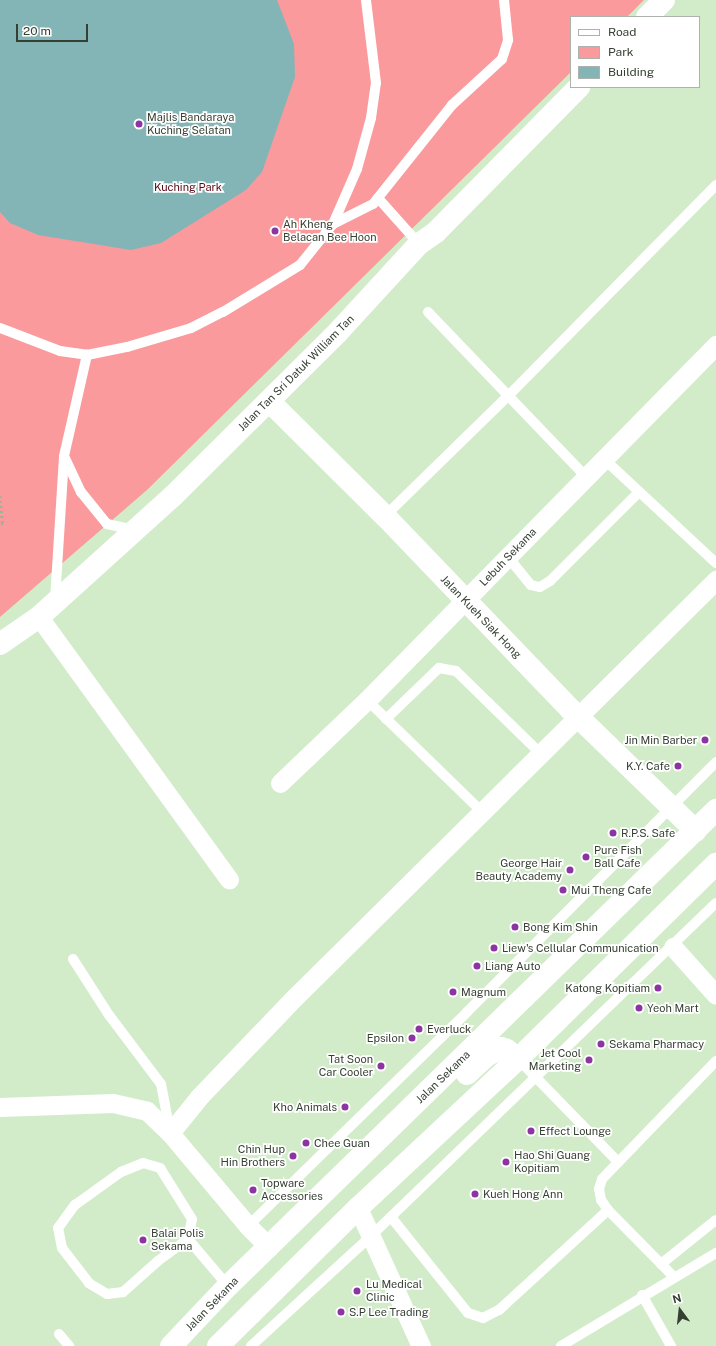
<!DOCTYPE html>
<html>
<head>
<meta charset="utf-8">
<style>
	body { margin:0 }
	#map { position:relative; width:716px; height:1346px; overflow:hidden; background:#d2ecca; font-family:"Public Sans",sans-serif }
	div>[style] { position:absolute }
	.green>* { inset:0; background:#fa9a9c }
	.building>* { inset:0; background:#83b5b7 }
	.path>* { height:2.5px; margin-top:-1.25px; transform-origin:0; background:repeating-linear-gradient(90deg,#9db196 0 2px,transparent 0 5px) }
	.service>* { height:10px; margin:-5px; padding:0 5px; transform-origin:5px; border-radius:5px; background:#fff }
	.minor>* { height:19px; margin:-9.5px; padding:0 9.5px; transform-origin:9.5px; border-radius:9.5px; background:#fff }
	.tertiary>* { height:22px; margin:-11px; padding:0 11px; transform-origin:11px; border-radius:11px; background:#fff }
	.secondary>* { height:22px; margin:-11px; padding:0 11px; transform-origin:11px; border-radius:11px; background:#fff }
	.dots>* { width:11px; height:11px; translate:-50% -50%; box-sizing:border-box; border:2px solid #fff; border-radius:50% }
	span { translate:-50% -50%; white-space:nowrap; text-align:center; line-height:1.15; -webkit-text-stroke:3.5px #fff; paint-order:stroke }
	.poi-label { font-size:11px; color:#353f32 }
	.left { translate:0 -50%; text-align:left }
	.right { translate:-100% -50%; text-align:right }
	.park-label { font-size:11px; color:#5a0b18 }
	.street-label { font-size:11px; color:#353f32 }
	.legend { position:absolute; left:570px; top:16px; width:130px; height:72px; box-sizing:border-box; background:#fff; border:1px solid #aeb2ad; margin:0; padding:5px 7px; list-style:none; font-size:12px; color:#353f32 }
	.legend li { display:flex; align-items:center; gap:8px; height:20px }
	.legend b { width:20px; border:1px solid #aeb2ad }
	.north { position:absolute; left:660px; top:1290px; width:40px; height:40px; -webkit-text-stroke:3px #fff; paint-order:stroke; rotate:345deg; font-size:11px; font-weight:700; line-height:16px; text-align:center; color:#353f32 }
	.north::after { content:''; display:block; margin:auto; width:14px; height:18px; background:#353f32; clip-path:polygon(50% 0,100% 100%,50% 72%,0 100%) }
	.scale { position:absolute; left:16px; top:24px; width:72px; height:18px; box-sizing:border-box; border:2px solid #353f32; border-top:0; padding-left:5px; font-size:12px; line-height:14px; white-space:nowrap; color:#353f32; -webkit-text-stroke:3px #fff; paint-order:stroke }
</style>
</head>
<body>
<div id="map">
	<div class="green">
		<i style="clip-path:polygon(0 0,644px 0,627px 17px,571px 17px,571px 72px,147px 490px,0 617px)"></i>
	</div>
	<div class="building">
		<i style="clip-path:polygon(0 0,277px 0,294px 44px,295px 77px,262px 172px,246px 190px,161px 243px,131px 250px,38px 235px,10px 223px,0 212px)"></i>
	</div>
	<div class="path">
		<i style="left:0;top:496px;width:27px;rotate:84deg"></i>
		<i style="left:3px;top:523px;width:4px;rotate:146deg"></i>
	</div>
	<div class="service">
		<i style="left:378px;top:198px;width:62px;rotate:48.3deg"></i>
		<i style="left:333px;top:224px;width:45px;rotate:-26.6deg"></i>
		<i style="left:373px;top:204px;width:127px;rotate:-51.4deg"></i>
		<i style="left:452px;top:105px;width:68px;rotate:-42.6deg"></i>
		<i style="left:502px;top:59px;width:20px;rotate:-72deg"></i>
		<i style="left:508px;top:40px;width:40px;rotate:-95.7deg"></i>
		<i style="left:428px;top:312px;width:230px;rotate:46.2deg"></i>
		<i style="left:0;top:328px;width:64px;rotate:21deg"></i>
		<i style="left:60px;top:351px;width:27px;rotate:8deg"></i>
		<i style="left:87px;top:355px;width:41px;rotate:-11.3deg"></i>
		<i style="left:127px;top:347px;width:67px;rotate:-16.5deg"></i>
		<i style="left:191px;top:328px;width:36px;rotate:-27deg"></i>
		<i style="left:223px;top:312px;width:90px;rotate:-31.4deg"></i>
		<i style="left:300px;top:265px;width:53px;rotate:-51.2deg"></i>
		<i style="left:333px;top:224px;width:60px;rotate:-66.4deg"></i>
		<i style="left:357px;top:169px;width:53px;rotate:-74.6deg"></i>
		<i style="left:371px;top:118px;width:35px;rotate:-82deg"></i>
		<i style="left:376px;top:83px;width:84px;rotate:-96.9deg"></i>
		<i style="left:65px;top:458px;width:38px;rotate:65deg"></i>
		<i style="left:81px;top:492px;width:41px;rotate:50.9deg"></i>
		<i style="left:107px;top:524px;width:29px;rotate:12deg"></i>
		<i style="left:604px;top:459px;width:153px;rotate:42.9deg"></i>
		<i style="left:385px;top:516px;width:173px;rotate:-44.3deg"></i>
		<i style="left:509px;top:395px;width:295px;rotate:-45.4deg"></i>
		<i style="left:508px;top:557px;width:36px;rotate:51deg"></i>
		<i style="left:531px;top:585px;width:9px;rotate:13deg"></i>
		<i style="left:540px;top:587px;width:12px;rotate:-31deg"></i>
		<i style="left:550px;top:581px;width:126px;rotate:-45deg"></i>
		<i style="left:55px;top:600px;width:144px;rotate:-86.4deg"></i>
		<i style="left:64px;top:456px;width:104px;rotate:-77.2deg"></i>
		<i style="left:367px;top:700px;width:161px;rotate:44.2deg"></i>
		<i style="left:386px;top:719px;width:74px;rotate:-43.9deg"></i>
		<i style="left:439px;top:668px;width:17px;rotate:10deg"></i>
		<i style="left:456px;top:671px;width:119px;rotate:44.3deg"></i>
		<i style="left:73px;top:959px;width:67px;rotate:57.3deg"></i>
		<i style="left:109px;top:1015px;width:86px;rotate:53deg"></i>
		<i style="left:161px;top:1084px;width:48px;rotate:79.2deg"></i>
		<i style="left:518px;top:1059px;width:144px;rotate:45.8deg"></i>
		<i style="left:143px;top:1163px;width:18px;rotate:16deg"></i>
		<i style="left:160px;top:1168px;width:60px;rotate:57.9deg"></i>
		<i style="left:192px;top:1219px;width:20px;rotate:101deg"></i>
		<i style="left:188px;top:1239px;width:37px;rotate:144deg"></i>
		<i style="left:158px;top:1261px;width:47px;rotate:138.5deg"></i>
		<i style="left:123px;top:1292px;width:16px;rotate:173deg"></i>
		<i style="left:107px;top:1294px;width:21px;rotate:-149deg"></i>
		<i style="left:89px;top:1283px;width:44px;rotate:-127.6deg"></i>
		<i style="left:62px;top:1248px;width:20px;rotate:-101deg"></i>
		<i style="left:58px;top:1228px;width:29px;rotate:-54deg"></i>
		<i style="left:75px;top:1205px;width:57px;rotate:-35.7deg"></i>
		<i style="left:121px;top:1172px;width:24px;rotate:-22deg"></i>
		<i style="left:391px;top:1217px;width:123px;rotate:51.3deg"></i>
		<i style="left:468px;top:1313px;width:16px;rotate:18deg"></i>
		<i style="left:483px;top:1318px;width:18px;rotate:-27deg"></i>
		<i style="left:499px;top:1310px;width:148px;rotate:-42.5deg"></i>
		<i style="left:248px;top:1226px;width:306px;rotate:-44.3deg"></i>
		<i style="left:467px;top:1012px;width:353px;rotate:-45.1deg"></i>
		<i style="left:188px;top:1239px;width:62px;rotate:49.6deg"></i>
		<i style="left:661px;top:1264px;width:70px;rotate:-38.7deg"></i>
		<i style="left:673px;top:1276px;width:93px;rotate:-134.6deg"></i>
		<i style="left:608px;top:1210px;width:12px;rotate:-125deg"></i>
		<i style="left:601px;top:1200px;width:11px;rotate:-100deg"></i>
		<i style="left:599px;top:1189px;width:10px;rotate:-73deg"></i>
		<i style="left:602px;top:1179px;width:164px;rotate:-46deg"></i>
		<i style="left:642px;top:1295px;width:59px;rotate:60.4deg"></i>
		<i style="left:59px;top:1334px;width:16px;rotate:50deg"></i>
		<i style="left:251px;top:1346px;width:163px;rotate:-42.5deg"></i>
		<i style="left:371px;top:1236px;width:479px;rotate:-44deg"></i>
		<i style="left:561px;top:1346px;width:181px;rotate:-31deg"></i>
	</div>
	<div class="minor">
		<i style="left:39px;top:617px;width:324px;rotate:54.1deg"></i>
		<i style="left:280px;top:783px;width:120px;rotate:-43.7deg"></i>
		<i style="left:367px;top:700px;width:498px;rotate:-45.5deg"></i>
		<i style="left:673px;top:947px;width:64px;rotate:48.1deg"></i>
		<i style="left:0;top:1107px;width:113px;rotate:-2deg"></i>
		<i style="left:113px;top:1103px;width:35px;rotate:13deg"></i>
		<i style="left:147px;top:1111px;width:32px;rotate:44deg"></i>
		<i style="left:170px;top:1133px;width:121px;rotate:50deg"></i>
		<i style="left:248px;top:1226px;width:30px;rotate:45deg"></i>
		<i style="left:170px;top:1133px;width:46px;rotate:-51.1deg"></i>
		<i style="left:199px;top:1097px;width:139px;rotate:-46.2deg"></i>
		<i style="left:295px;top:997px;width:593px;rotate:-44.73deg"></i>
		<i style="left:358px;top:1208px;width:152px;rotate:65.5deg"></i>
	</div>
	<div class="tertiary">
		<i style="left:647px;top:17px;width:24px;rotate:-45deg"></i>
		<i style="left:269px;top:401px;width:163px;rotate:44.8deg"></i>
		<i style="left:385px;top:516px;width:267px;rotate:46.2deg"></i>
		<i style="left:570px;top:709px;width:175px;rotate:44.1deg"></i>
		<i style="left:0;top:644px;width:47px;rotate:-34.7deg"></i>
		<i style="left:39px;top:617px;width:181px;rotate:-42.1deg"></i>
		<i style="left:173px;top:496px;width:233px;rotate:-44.8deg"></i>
		<i style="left:338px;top:332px;width:120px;rotate:-47.4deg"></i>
		<i style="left:419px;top:244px;width:21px;rotate:-35deg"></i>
		<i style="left:436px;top:232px;width:204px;rotate:-45.4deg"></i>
	</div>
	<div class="secondary">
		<i style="left:467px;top:1074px;width:26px;rotate:-43deg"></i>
		<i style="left:486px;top:1056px;width:17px;rotate:-28deg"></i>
		<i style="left:501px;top:1048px;width:6px;rotate:18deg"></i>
		<i style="left:507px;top:1050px;width:14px;rotate:39deg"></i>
		<i style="left:171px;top:1346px;width:83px;rotate:-46.5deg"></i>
		<i style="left:228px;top:1286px;width:682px;rotate:-44.29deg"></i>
		<i style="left:218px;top:1346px;width:197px;rotate:-44.6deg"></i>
		<i style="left:358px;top:1208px;width:219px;rotate:-43deg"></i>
		<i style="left:518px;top:1059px;width:278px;rotate:-44.6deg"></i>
	</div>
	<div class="dots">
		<i style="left:139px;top:124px;background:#8c35a2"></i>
		<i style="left:275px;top:231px;background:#8c35a2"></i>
		<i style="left:705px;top:740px;background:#8c35a2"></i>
		<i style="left:678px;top:766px;background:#8c35a2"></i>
		<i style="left:613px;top:833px;background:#8c35a2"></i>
		<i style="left:586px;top:857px;background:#8c35a2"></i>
		<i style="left:570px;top:870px;background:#8c35a2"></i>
		<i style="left:563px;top:890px;background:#8c35a2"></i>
		<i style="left:515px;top:927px;background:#8c35a2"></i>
		<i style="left:494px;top:948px;background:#8c35a2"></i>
		<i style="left:477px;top:966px;background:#8c35a2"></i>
		<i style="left:658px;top:988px;background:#8c35a2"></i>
		<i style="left:453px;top:992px;background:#8c35a2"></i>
		<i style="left:639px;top:1008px;background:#8c35a2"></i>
		<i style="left:419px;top:1029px;background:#8c35a2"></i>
		<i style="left:412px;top:1038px;background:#8c35a2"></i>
		<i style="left:601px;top:1044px;background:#8c35a2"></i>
		<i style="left:589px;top:1060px;background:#8c35a2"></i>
		<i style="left:381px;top:1066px;background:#8c35a2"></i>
		<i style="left:345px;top:1107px;background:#8c35a2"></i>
		<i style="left:531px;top:1131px;background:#8c35a2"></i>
		<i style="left:306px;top:1143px;background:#8c35a2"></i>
		<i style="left:293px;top:1156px;background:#8c35a2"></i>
		<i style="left:506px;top:1162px;background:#8c35a2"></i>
		<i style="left:253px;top:1190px;background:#8c35a2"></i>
		<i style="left:475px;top:1194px;background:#8c35a2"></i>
		<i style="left:143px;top:1240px;background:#8c35a2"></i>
		<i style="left:357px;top:1291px;background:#8c35a2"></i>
		<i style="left:341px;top:1312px;background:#8c35a2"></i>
	</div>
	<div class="poi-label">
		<span class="left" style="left:147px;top:124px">Majlis Bandaraya<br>Kuching Selatan</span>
		<span class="left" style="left:283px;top:231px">Ah Kheng<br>Belacan Bee Hoon</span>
		<span class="right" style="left:697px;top:740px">Jin Min Barber</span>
		<span class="right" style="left:670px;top:766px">K.Y. Cafe</span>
		<span class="left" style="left:621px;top:833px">R.P.S. Safe</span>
		<span class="left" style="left:594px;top:857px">Pure Fish<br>Ball Cafe</span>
		<span class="right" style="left:562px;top:870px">George Hair<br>Beauty Academy</span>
		<span class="left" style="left:571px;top:890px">Mui Theng Cafe</span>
		<span class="left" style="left:523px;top:927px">Bong Kim Shin</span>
		<span class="left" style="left:502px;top:948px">Liew's Cellular Communication</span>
		<span class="left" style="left:485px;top:966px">Liang Auto</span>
		<span class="right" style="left:650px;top:988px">Katong Kopitiam</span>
		<span class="left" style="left:461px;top:992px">Magnum</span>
		<span class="left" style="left:647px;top:1008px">Yeoh Mart</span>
		<span class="left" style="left:427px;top:1029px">Everluck</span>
		<span class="right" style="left:404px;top:1038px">Epsilon</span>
		<span class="left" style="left:609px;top:1044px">Sekama Pharmacy</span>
		<span class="right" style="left:581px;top:1060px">Jet Cool<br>Marketing</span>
		<span class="right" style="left:373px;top:1066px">Tat Soon<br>Car Cooler</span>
		<span class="right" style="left:337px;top:1107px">Kho Animals</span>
		<span class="left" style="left:539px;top:1131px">Effect Lounge</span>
		<span class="left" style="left:314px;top:1143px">Chee Guan</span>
		<span class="right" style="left:285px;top:1156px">Chin Hup<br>Hin Brothers</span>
		<span class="left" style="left:514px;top:1162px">Hao Shi Guang<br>Kopitiam</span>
		<span class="left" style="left:261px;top:1190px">Topware<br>Accessories</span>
		<span class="left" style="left:483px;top:1194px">Kueh Hong Ann</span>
		<span class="left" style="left:151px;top:1240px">Balai Polis<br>Sekama</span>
		<span class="left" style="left:366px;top:1291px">Lu Medical<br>Clinic</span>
		<span class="left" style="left:349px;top:1312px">S.P Lee Trading</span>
	</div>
	<div class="park-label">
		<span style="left:188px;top:187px">Kuching Park</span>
	</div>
	<div class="street-label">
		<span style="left:296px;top:373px;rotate:-45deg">Jalan Tan Sri Datuk William Tan</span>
		<span style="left:508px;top:557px;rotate:-46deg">Lebuh Sekama</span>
		<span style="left:481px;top:617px;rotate:46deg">Jalan Kueh Siak Hong</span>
		<span style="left:443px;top:1077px;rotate:-44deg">Jalan Sekama</span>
		<span style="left:212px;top:1304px;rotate:-46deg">Jalan Sekama</span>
	</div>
	<ul class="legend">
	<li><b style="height:5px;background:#fff"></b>Road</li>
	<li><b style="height:11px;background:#fa9a9c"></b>Park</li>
	<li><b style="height:11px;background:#83b5b7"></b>Building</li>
	</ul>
	<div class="north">N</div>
	<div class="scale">20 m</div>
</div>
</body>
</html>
